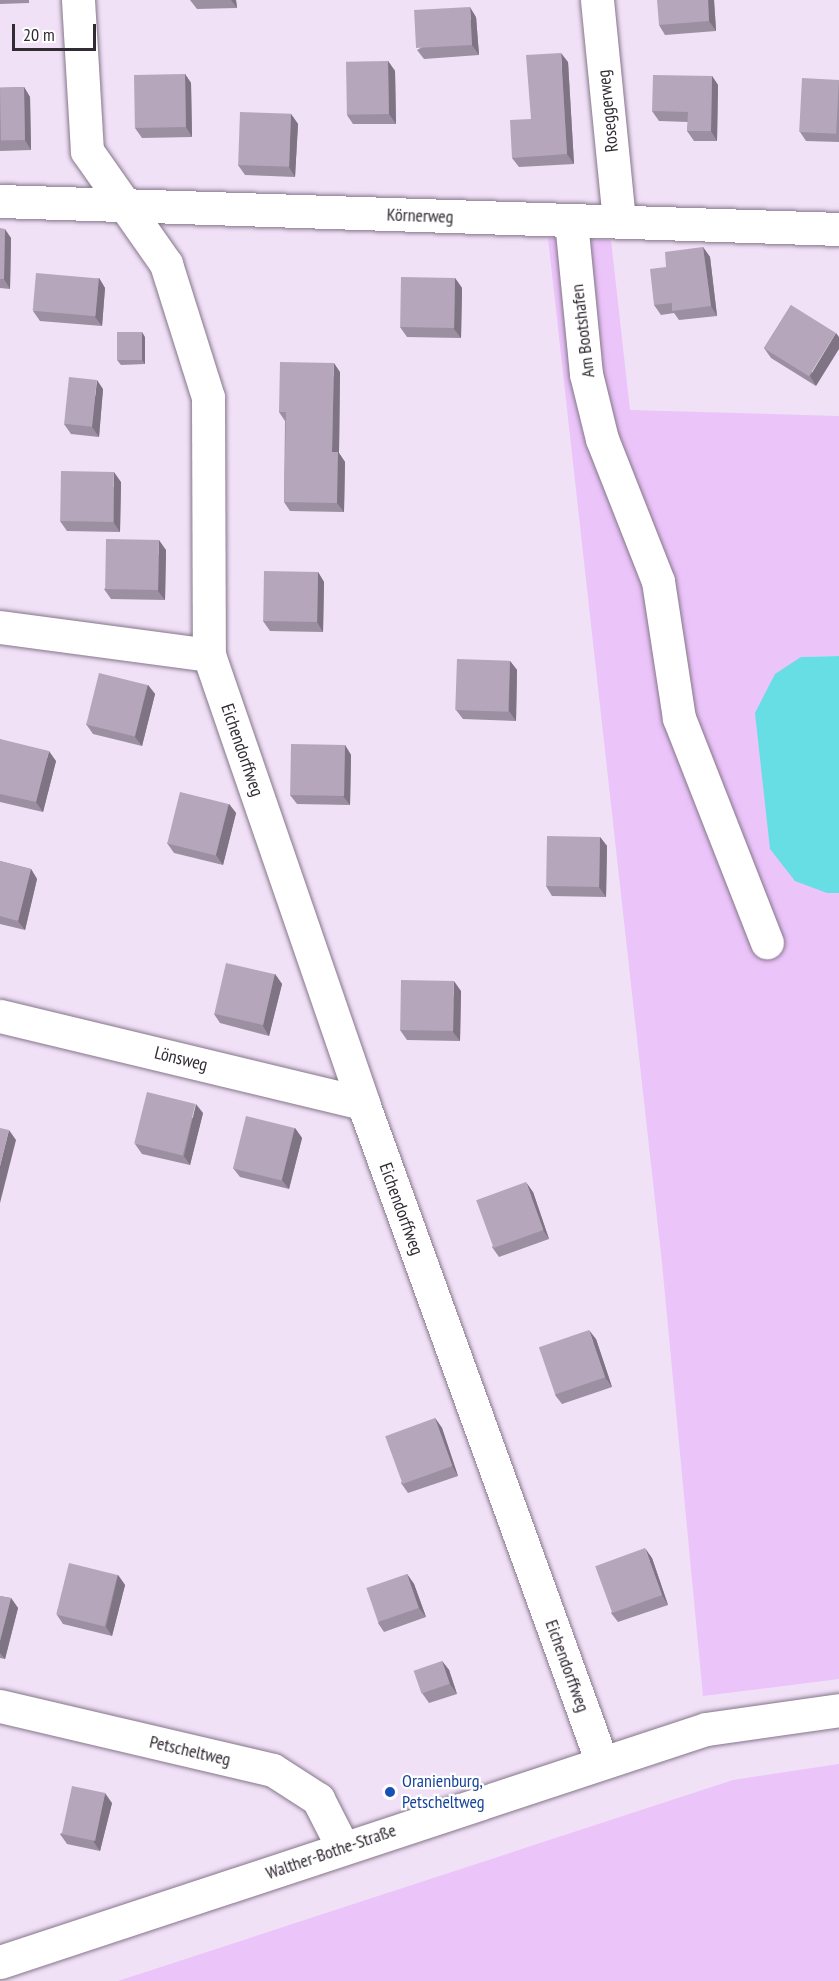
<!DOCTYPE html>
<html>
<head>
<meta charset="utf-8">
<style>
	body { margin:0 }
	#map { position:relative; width:839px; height:1981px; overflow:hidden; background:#f1e1f7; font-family:"PT Sans Narrow",sans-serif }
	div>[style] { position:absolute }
	.green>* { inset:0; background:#ebc4fa }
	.water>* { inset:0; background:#66dee4 }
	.roads { filter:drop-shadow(0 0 2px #85768a) drop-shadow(0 0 2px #85768a) }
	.minor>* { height:33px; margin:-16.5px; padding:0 16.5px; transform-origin:16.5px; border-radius:16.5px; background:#fff }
	.wall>* { inset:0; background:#9c8fa1 }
	.shaded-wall>* { inset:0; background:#7f7483 }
	.building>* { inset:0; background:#b5a6bb; transform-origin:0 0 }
	.dots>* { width:16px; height:16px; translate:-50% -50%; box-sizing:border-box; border:3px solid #fff; border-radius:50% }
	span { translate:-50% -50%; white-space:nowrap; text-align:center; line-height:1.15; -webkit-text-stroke:4.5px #fff; paint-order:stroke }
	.street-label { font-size:18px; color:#312b33 }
	.transit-label { font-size:18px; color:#164399 }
	.left { translate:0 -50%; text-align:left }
	.scale { position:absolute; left:12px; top:24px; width:84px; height:27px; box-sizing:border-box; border:3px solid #312b33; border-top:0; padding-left:8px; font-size:18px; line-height:21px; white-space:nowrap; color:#312b33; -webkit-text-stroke:4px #fff; paint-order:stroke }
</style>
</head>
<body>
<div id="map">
	<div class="green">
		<i style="clip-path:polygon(548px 238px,611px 240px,630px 410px,839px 416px,839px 656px,801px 657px,827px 893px,839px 893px,839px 1679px,703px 1696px,662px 1263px)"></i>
		<i style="clip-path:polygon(839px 1764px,839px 1981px,118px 1981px,733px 1780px)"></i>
	</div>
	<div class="water">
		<i style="clip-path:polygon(839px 656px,839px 893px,827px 893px,795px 881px,770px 849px,755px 713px,775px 674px,801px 657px)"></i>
	</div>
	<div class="roads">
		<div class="minor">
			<i style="left:78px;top:0;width:151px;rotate:86.6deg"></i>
			<i style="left:87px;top:151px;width:138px;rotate:55deg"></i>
			<i style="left:166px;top:264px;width:139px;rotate:72.5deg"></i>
			<i style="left:208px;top:397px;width:258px;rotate:89.8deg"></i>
			<i style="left:209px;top:655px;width:474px;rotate:71deg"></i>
			<i style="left:363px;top:1103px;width:699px;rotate:70.09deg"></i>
			<i style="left:597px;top:0;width:222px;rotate:84.3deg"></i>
			<i style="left:0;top:201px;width:839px;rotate:1.91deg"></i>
			<i style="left:571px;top:221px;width:154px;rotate:84.4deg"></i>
			<i style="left:586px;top:374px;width:67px;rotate:76.2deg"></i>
			<i style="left:602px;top:439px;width:153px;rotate:68.5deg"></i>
			<i style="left:658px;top:581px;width:139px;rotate:81.3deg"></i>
			<i style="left:679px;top:718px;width:241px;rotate:68.6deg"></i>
			<i style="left:0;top:627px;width:211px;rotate:7.6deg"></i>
			<i style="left:0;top:1016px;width:373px;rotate:13.5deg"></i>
			<i style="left:0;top:1706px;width:280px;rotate:13.2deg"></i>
			<i style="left:273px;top:1770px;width:54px;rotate:32.8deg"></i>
			<i style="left:318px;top:1799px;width:55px;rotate:63deg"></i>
			<i style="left:0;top:1962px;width:743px;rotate:-18.26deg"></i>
			<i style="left:706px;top:1729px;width:134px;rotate:-8.1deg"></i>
		</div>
	</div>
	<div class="wall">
		<i style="clip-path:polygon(0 0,29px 0,29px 3px,0 4px)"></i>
		<i style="clip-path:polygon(190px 0,236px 0,237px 8px,197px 9px)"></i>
		<i style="clip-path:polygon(714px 0,716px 31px,665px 35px,659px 25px)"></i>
		<i style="clip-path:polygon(476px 17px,479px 55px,424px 59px,417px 50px)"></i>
		<i style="clip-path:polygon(388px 61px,395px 71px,396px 124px,353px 124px,347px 115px)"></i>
		<i style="clip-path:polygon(568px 62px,574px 164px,519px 167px,512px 158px,531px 119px)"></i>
		<i style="clip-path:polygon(185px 74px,191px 83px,192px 137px,142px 138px,135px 128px)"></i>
		<i style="clip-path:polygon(712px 76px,718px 85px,717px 141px,694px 141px,687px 131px,688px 122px,659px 121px,652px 111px)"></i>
		<i style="clip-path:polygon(839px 80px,839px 142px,806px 141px,800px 132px)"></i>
		<i style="clip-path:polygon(24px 87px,30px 97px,31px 150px,0 151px,0 88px)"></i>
		<i style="clip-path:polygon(291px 114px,298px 124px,295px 177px,245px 175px,238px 165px)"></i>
		<i style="clip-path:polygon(0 228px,11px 238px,10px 289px,0 288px)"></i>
		<i style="clip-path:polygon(703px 247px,710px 257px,717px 316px,679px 320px,674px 313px,661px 315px,654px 305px,666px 267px)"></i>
		<i style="clip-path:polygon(99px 278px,105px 288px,102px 326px,40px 321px,33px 311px)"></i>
		<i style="clip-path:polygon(455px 278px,462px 288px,461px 338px,407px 337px,400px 327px)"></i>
		<i style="clip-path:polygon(791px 305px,816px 386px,771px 358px,764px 348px)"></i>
		<i style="clip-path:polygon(145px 337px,145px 364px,121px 365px,117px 360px)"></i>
		<i style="clip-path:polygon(340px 372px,339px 453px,345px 462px,344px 512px,290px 511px,284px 502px,285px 421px,279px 412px)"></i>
		<i style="clip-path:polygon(103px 389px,99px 437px,71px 434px,64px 424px)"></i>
		<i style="clip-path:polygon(121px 482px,120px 532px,67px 531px,60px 521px)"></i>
		<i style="clip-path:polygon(166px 550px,165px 600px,111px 599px,104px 589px)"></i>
		<i style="clip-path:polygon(318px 572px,324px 582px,323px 632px,270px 631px,263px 621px)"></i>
		<i style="clip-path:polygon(510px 661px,517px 670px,516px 721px,463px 719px,456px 710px)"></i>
		<i style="clip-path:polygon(148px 685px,155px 694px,142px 746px,93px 734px,86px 724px)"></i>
		<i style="clip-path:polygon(0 739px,56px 761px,43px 812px,0 802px)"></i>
		<i style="clip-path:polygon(345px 745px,351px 755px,350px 805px,297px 804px,290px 795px)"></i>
		<i style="clip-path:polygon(229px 804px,236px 813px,223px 865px,174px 853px,167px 843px)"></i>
		<i style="clip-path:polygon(600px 837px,607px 846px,606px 897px,552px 896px,546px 886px)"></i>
		<i style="clip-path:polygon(0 861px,31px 869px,37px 879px,25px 930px,0 924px)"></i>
		<i style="clip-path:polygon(275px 974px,282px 984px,269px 1036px,220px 1023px,214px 1014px)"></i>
		<i style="clip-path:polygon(461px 991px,460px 1041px,407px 1040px,400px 1030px)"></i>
		<i style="clip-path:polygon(203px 1113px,190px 1165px,142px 1154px,135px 1144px)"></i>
		<i style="clip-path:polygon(295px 1128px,302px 1138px,289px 1189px,240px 1177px,233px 1168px)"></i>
		<i style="clip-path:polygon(533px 1192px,549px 1239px,499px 1257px,492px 1247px)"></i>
		<i style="clip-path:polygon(596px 1339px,612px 1387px,562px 1404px,555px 1395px)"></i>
		<i style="clip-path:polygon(435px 1418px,442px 1428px,458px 1476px,408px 1493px,401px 1483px)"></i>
		<i style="clip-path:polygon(652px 1558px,668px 1605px,618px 1622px,611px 1613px)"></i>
		<i style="clip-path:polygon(407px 1574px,414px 1584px,426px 1617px,384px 1632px,378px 1623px)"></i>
		<i style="clip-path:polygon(118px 1575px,125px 1585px,112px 1636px,63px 1624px,57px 1615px)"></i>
		<i style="clip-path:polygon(0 1596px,11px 1598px,18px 1608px,5px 1659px,0 1658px)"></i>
		<i style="clip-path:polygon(442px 1661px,449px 1670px,457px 1694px,429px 1703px,422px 1693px)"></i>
		<i style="clip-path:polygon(112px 1803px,100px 1851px,67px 1844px,60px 1834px)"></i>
	</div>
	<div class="shaded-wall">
		<i style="clip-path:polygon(231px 0,236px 0,237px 8px)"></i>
		<i style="clip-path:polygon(708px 0,714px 0,716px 31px,709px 21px)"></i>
		<i style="clip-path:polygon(470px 7px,476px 17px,479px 55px,472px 45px)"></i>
		<i style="clip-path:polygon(561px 53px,568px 62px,574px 164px,567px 154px)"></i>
		<i style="clip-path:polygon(388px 61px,395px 71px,396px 124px,389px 114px)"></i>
		<i style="clip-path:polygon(185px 74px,191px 83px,192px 137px,186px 127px)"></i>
		<i style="clip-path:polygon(712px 76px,718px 85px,717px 141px,711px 131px)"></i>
		<i style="clip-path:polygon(24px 87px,30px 97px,31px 150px,25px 140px)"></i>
		<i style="clip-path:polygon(291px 114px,298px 124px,295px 177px,289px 167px)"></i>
		<i style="clip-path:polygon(5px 229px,11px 238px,10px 289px,4px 279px)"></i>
		<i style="clip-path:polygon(703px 247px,710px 257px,717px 316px,711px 306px)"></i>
		<i style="clip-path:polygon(99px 278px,105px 288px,102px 326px,95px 317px)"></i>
		<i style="clip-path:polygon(455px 278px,462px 288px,461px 338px,454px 329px)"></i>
		<i style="clip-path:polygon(142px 332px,145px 337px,145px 364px,142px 360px)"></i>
		<i style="clip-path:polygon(836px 333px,839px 337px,839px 349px,816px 386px,810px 376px)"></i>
		<i style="clip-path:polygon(334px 363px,340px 372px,339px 453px,345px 462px,344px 512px,337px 503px,332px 452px)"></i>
		<i style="clip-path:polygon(97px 380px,103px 389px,99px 437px,92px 427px)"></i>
		<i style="clip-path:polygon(114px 472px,121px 482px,120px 532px,114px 523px)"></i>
		<i style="clip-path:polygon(159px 540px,166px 550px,165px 600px,158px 591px)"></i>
		<i style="clip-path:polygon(318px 572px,324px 582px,323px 632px,317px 622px)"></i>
		<i style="clip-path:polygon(510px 661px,517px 670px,516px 721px,509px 711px)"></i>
		<i style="clip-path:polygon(148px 685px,155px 694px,142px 746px,135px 737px)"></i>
		<i style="clip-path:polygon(345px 745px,351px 755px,350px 805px,343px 796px)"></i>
		<i style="clip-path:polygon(49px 751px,56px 761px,43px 812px,36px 802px)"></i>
		<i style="clip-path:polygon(229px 804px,236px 813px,223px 865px,216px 855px)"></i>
		<i style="clip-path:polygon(600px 837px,607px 846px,606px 897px,599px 887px)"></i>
		<i style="clip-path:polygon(31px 869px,37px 879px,25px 930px,18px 921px)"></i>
		<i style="clip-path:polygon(275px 974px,282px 984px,269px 1036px,263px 1026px)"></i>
		<i style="clip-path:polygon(454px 981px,461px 991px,460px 1041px,453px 1032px)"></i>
		<i style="clip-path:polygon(196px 1104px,203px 1113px,190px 1165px,184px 1156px)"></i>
		<i style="clip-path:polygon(295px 1128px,302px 1138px,289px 1189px,282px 1180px)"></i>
		<i style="clip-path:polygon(9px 1130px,16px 1140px,0 1203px,0 1166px)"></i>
		<i style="clip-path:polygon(526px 1182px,533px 1192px,549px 1239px,543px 1230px)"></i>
		<i style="clip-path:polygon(589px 1330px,596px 1339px,612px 1387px,605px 1377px)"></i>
		<i style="clip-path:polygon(435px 1418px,442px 1428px,458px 1476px,452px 1466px)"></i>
		<i style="clip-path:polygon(645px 1548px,652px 1558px,668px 1605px,662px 1595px)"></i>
		<i style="clip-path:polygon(407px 1574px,414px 1584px,426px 1617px,419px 1608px)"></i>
		<i style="clip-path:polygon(118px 1575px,125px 1585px,112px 1636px,106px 1627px)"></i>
		<i style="clip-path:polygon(11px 1598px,18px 1608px,5px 1659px,0 1653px,0 1641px)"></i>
		<i style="clip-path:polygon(442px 1661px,449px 1670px,457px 1694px,450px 1684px)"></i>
		<i style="clip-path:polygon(105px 1793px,112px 1803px,100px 1851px,93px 1841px)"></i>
	</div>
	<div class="building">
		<i style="clip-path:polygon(657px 0,708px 0,709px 21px,659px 25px)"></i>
		<i style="left:470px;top:7px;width:38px;height:56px;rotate:87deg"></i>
		<i style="clip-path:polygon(561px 53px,567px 154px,512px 158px,510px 120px,531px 119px,526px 55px)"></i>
		<i style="left:388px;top:61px;width:53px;height:42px;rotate:89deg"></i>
		<i style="left:185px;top:74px;width:53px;height:51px;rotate:89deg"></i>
		<i style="clip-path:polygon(653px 75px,712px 76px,711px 131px,687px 131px,688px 112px,652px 111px)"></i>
		<i style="left:802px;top:78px;width:37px;height:54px;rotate:3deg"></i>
		<i style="left:24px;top:87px;width:53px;height:24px;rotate:89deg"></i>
		<i style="left:240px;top:112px;width:51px;height:53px;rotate:2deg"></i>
		<i style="clip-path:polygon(0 228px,5px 229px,4px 279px,0 279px)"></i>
		<i style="clip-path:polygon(703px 247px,711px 306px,672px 311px,672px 303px,654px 305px,650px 269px,666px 267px,665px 252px)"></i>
		<i style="left:36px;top:273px;width:63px;height:38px;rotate:5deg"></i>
		<i style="left:401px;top:277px;width:54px;height:50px;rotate:1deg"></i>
		<i style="left:791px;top:305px;width:53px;height:51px;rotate:32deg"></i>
		<i style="left:117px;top:332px;width:25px;height:28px"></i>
		<i style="clip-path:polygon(280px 362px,334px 363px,332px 452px,338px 452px,337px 503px,284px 502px,286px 412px,279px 412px)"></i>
		<i style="left:69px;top:377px;width:28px;height:47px;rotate:6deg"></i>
		<i style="left:61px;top:471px;width:53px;height:50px;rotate:1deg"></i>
		<i style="left:106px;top:539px;width:53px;height:50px;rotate:1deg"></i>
		<i style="left:264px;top:571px;width:54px;height:50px;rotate:1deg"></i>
		<i style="left:457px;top:659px;width:53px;height:51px;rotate:2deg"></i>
		<i style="left:99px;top:673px;width:50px;height:53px;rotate:14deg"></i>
		<i style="clip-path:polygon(0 739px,49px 751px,36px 802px,0 794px)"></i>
		<i style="left:291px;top:744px;width:54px;height:51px;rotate:1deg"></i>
		<i style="left:180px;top:792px;width:50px;height:53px;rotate:14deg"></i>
		<i style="left:547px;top:836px;width:53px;height:50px;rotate:1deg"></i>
		<i style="clip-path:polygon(0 861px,31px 869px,18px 921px,0 916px)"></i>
		<i style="left:226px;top:963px;width:50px;height:52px;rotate:13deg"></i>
		<i style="left:401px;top:980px;width:53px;height:50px;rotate:1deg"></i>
		<i style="left:147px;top:1092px;width:50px;height:53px;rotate:14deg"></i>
		<i style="left:246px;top:1116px;width:50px;height:54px;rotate:14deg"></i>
		<i style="clip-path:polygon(0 1128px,9px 1130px,0 1166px)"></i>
		<i style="left:526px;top:1182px;width:51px;height:53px;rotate:70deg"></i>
		<i style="left:589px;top:1330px;width:50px;height:53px;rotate:71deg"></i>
		<i style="left:435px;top:1418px;width:51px;height:53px;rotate:70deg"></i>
		<i style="left:645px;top:1548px;width:50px;height:53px;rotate:70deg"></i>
		<i style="left:69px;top:1563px;width:50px;height:53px;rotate:14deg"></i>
		<i style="left:407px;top:1574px;width:36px;height:43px;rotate:71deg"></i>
		<i style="clip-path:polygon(0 1596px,11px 1598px,0 1641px)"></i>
		<i style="left:442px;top:1661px;width:24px;height:30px;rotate:71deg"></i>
		<i style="left:72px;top:1786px;width:34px;height:49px;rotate:12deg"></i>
	</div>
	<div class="dots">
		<i style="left:390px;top:1792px;background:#1a4fb4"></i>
	</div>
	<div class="street-label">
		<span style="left:608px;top:111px;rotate:-96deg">Roseggerweg</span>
		<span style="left:420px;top:216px;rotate:2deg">Körnerweg</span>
		<span style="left:583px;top:331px;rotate:-97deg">Am Bootshafen</span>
		<span style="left:242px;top:750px;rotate:71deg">Eichendorffweg</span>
		<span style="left:181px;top:1059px;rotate:14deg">Lönsweg</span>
		<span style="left:401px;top:1209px;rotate:70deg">Eichendorffweg</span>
		<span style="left:567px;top:1666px;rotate:70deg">Eichendorffweg</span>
		<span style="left:190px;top:1751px;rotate:13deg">Petscheltweg</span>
		<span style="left:331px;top:1852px;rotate:-19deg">Walther-Bothe-Straße</span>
	</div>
	<div class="transit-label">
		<span class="left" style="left:402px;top:1792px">Oranienburg,<br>Petscheltweg</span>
	</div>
	<div class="scale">20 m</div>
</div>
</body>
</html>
